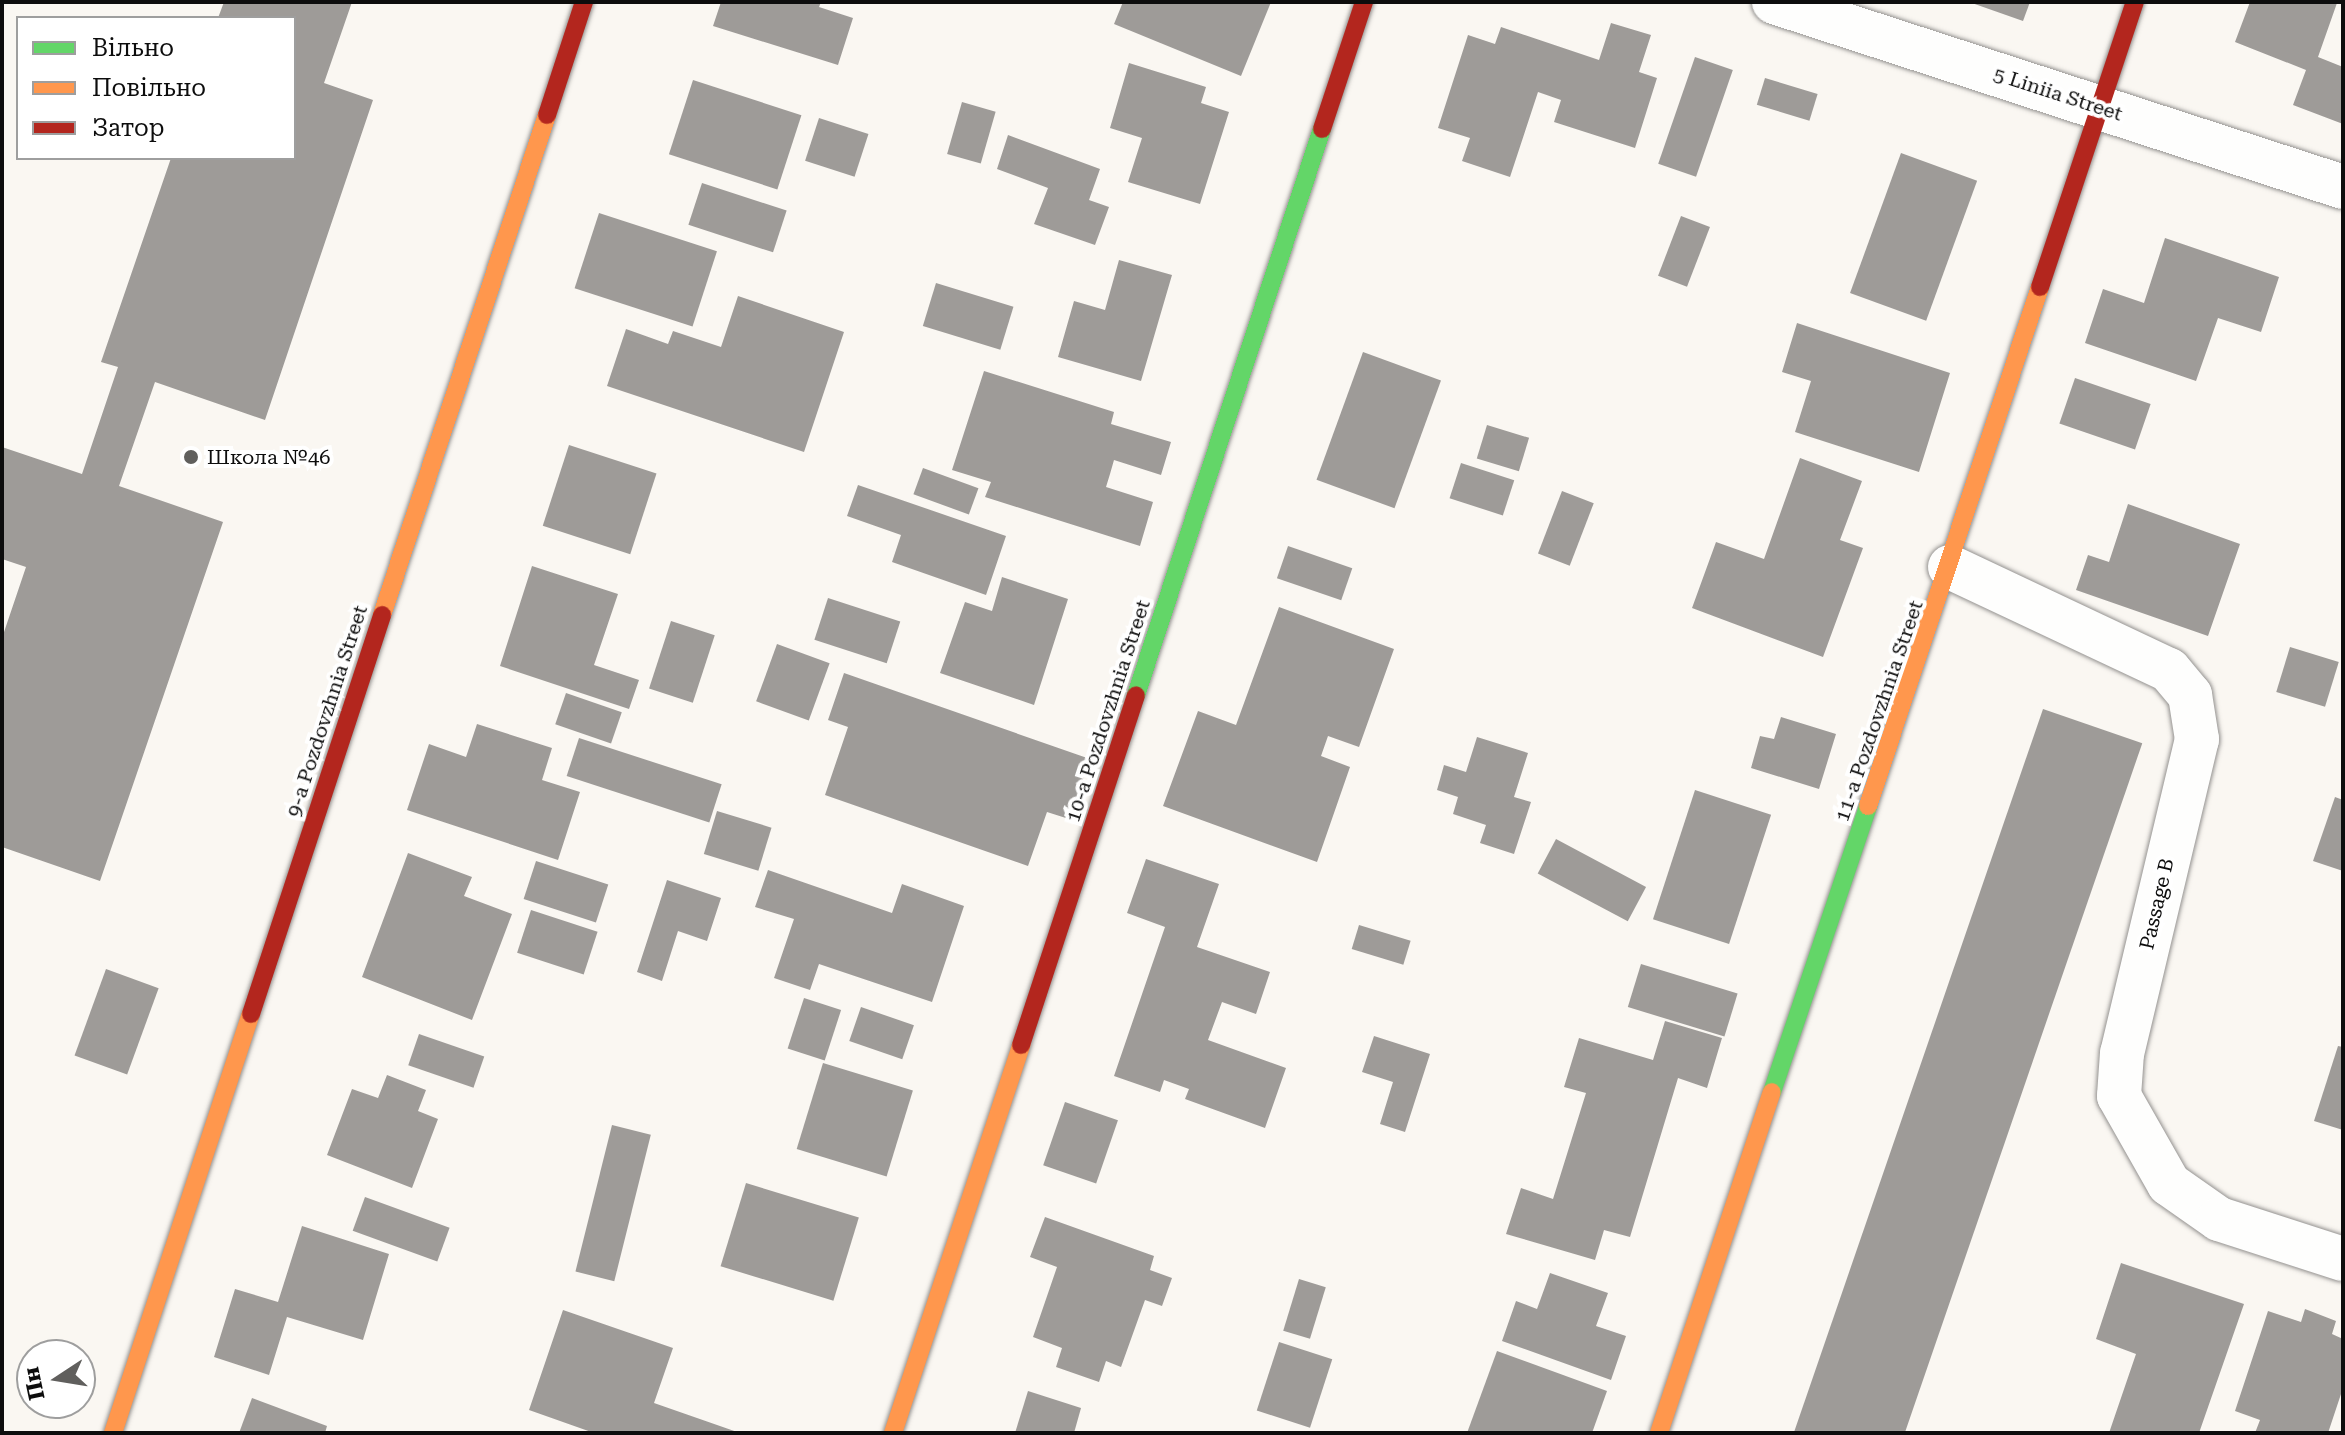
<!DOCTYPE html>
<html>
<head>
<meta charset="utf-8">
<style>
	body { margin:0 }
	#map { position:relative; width:2345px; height:1435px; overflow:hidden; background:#faf7f2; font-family:"Roboto Serif",serif }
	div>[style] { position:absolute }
	.building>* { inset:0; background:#9e9b98; transform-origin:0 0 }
	.roads { filter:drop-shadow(0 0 2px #949290) drop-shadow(0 0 2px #949290) }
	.street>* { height:44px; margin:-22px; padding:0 22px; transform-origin:22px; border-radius:22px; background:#fefefd }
	.fast>* { height:18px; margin:-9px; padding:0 9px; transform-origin:9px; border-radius:9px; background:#63d668 }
	.slow>* { height:18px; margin:-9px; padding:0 9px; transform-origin:9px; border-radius:9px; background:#ff974d }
	.jam>* { height:18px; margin:-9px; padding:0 9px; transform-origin:9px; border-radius:9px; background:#b3261e }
	.dots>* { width:22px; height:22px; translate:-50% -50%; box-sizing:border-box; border:4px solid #fff; border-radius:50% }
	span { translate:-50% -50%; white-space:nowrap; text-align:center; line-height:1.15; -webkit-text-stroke:8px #fff; paint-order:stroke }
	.street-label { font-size:20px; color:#0d0d0d }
	.poi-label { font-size:20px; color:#0d0d0d }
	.left { translate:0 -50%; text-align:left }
	.frame { position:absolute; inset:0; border:4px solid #0d0d0d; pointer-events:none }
	.legend { position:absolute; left:16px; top:16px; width:280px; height:144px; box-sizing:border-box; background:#fff; border:2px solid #9e9e9e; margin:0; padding:10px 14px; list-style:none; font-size:24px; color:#0d0d0d }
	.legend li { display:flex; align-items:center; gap:16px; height:40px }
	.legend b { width:40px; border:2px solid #9e9e9e }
	.north { position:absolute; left:16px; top:1339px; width:80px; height:80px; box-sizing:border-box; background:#fff; border:2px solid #9e9e9e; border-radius:50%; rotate:258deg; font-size:22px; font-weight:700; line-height:32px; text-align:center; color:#0d0d0d }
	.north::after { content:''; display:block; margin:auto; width:28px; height:36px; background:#605f5d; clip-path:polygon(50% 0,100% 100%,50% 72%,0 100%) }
</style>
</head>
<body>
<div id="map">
	<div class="building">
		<i style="clip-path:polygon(224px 2px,352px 2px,324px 83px,373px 100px,265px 420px,155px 382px,119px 486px,223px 522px,100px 881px,2px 847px,2px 638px,26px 567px,2px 559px,2px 447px,82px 474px,118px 367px,101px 362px,171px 158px,294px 158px,294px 18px,218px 18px)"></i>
		<i style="clip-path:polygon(721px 2px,821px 2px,819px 7px,853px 18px,838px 65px,713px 26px)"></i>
		<i style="clip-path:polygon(1123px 2px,1271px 2px,1241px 76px,1114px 24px)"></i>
		<i style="clip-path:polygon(1969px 2px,2030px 2px,2023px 21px)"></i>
		<i style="clip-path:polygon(2250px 2px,2337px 3px,2318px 57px,2343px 67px,2343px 124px,2293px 105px,2306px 70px,2235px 42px)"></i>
		<i style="clip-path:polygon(1611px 23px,1651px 35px,1639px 72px,1657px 78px,1635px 148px,1554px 122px,1561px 100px,1538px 92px,1510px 177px,1462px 161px,1470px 138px,1438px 128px,1468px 35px,1495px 44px,1501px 27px,1599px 60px)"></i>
		<i style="left:1695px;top:57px;width:40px;height:113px;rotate:19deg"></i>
		<i style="clip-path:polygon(1129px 63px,1206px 87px,1201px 103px,1229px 112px,1200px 204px,1128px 182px,1142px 138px,1110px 128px)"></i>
		<i style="left:1765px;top:78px;width:55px;height:28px;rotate:17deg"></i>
		<i style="left:693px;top:80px;width:114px;height:78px;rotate:18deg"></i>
		<i style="left:962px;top:102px;width:35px;height:54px;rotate:16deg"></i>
		<i style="left:819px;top:118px;width:52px;height:45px;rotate:18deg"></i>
		<i style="clip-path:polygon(1008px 135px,1100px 169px,1089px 200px,1109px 207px,1095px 245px,1034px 224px,1048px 188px,997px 169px)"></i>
		<i style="left:1901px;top:153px;width:81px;height:149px;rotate:20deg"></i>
		<i style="left:702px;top:183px;width:89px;height:44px;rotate:18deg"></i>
		<i style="left:599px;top:213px;width:124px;height:79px;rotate:18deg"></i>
		<i style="left:1681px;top:216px;width:31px;height:64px;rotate:21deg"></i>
		<i style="clip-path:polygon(2165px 238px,2279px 277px,2261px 332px,2218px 318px,2196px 381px,2085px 343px,2103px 289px,2144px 303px)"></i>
		<i style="clip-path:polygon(1119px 260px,1172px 275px,1141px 381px,1058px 357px,1074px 301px,1105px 310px)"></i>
		<i style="left:936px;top:283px;width:81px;height:45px;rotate:17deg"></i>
		<i style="clip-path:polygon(738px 296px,844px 332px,804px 452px,607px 386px,626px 329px,668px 344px,673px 331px,721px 347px)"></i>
		<i style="clip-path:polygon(1797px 323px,1950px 373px,1919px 472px,1795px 432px,1811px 381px,1782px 372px)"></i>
		<i style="left:1363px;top:352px;width:83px;height:136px;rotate:20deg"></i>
		<i style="clip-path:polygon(984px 371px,1114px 412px,1111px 424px,1171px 442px,1161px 475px,1114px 460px,1110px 474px,1106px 487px,1153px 502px,1140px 546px,985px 497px,991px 482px,952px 470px)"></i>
		<i style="left:2075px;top:378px;width:80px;height:48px;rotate:19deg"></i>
		<i style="left:1487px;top:425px;width:44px;height:35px;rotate:17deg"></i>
		<i style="left:569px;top:445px;width:92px;height:85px;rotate:18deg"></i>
		<i style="clip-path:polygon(1800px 458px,1862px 481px,1840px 540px,1863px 548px,1823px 657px,1692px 608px,1716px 542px,1764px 559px)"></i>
		<i style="left:1461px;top:463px;width:56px;height:37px;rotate:18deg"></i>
		<i style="left:923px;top:468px;width:59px;height:28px;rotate:20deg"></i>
		<i style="clip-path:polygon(858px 485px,1006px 536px,986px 595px,892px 562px,901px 535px,847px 516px)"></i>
		<i style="left:1562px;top:491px;width:34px;height:67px;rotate:21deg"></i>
		<i style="clip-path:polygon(2128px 504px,2240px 544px,2208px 636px,2076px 590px,2088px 555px,2109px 562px)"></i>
		<i style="left:1288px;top:546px;width:68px;height:34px;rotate:19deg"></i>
		<i style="clip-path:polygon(532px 566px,618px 594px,594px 665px,639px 680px,629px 709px,500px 666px)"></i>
		<i style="clip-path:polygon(1002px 577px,1068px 599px,1034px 705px,940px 673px,965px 602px,992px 611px)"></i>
		<i style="left:828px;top:598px;width:76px;height:44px;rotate:18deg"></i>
		<i style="clip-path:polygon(1279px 607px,1394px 649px,1359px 747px,1328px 736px,1321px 756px,1350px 767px,1317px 862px,1163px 806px,1198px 711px,1236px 725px)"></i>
		<i style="left:671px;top:621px;width:46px;height:71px;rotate:18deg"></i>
		<i style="left:777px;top:644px;width:56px;height:61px;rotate:20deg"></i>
		<i style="left:2290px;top:647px;width:51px;height:47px;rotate:17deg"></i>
		<i style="clip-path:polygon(844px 673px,1090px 759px,1069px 819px,1047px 812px,1028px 866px,825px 795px,848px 727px,828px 720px)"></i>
		<i style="left:566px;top:693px;width:59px;height:33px;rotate:19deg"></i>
		<i style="left:2043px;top:709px;width:105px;height:764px;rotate:19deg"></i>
		<i style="clip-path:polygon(1781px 717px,1836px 734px,1819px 789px,1751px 768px,1760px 736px,1774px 739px)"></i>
		<i style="clip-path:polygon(477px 724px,552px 748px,542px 780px,580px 792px,558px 860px,407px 810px,429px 744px,466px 757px)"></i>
		<i style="clip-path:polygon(1477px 737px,1528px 753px,1514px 797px,1531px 802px,1514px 854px,1480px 843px,1486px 825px,1453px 814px,1458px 797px,1437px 790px,1444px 765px,1466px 772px)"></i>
		<i style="left:579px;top:738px;width:150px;height:40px;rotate:18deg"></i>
		<i style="left:1695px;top:790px;width:80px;height:136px;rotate:18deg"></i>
		<i style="clip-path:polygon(2335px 797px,2343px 800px,2343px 871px,2313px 861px)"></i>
		<i style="left:717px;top:811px;width:57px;height:45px;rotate:17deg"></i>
		<i style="left:1556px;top:839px;width:102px;height:39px;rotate:28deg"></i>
		<i style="clip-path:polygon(408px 853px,472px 877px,464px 896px,512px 914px,472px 1020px,362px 977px)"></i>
		<i style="clip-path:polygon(1146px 859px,1219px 884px,1197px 947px,1270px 972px,1256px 1014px,1222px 1002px,1208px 1040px,1286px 1068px,1265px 1128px,1185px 1099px,1189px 1089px,1164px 1080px,1160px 1092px,1114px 1076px,1165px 927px,1127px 913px)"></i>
		<i style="left:536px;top:861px;width:76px;height:40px;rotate:18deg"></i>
		<i style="clip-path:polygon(768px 870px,892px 913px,902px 884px,964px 906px,932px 1002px,819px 964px,810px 990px,774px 978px,794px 919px,755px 907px)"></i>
		<i style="clip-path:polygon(667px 880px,721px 898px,707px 941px,678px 931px,662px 981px,637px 972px)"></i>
		<i style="left:531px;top:910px;width:70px;height:45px;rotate:18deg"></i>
		<i style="left:1359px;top:925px;width:54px;height:25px;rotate:17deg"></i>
		<i style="left:1641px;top:964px;width:101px;height:45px;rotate:17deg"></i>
		<i style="left:106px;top:969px;width:56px;height:92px;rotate:20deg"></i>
		<i style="left:804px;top:998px;width:39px;height:53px;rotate:18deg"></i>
		<i style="left:861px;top:1007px;width:56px;height:36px;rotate:19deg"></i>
		<i style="clip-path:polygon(1665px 1021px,1722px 1038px,1707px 1088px,1678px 1078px,1630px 1237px,1604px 1230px,1595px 1260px,1506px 1234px,1521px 1188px,1553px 1199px,1586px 1093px,1564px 1087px,1579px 1038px,1653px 1060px)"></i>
		<i style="left:419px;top:1034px;width:69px;height:33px;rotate:19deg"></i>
		<i style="clip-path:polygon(1374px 1036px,1430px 1054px,1405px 1132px,1380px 1124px,1393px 1082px,1362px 1072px)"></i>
		<i style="clip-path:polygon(2338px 1046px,2343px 1047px,2343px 1130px,2314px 1121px)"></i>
		<i style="left:823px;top:1063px;width:94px;height:90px;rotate:17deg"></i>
		<i style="clip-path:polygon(387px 1075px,426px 1090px,418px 1111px,438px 1119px,412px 1188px,327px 1155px,352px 1089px,378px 1098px)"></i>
		<i style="left:1065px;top:1102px;width:56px;height:67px;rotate:19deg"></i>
		<i style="left:612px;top:1125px;width:40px;height:151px;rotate:14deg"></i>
		<i style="left:746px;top:1183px;width:118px;height:87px;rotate:17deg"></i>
		<i style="left:365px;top:1197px;width:90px;height:36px;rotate:20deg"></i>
		<i style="clip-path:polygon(1045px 1217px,1154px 1256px,1150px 1270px,1172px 1278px,1162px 1306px,1145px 1300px,1121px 1367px,1106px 1361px,1099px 1382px,1056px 1367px,1062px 1348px,1033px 1337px,1057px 1267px,1030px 1257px)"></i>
		<i style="clip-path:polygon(302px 1226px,389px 1254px,363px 1340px,287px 1317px,269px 1375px,214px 1357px,235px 1289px,278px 1302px)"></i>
		<i style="clip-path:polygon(2121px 1263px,2244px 1304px,2199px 1433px,2109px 1433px,2136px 1354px,2096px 1339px)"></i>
		<i style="clip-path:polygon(1550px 1273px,1608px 1293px,1596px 1326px,1626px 1336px,1611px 1380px,1502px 1341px,1516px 1301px,1537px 1309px)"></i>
		<i style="left:1299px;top:1279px;width:28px;height:54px;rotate:17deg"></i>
		<i style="clip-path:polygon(2305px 1309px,2336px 1321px,2332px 1334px,2343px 1339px,2343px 1388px,2328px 1433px,2255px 1433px,2260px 1420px,2235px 1411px,2268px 1311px,2301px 1322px)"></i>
		<i style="clip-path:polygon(563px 1310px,673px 1348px,654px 1403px,740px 1433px,594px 1433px,529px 1410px)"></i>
		<i style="left:1279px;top:1342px;width:56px;height:72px;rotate:18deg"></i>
		<i style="clip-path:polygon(1497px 1351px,1607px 1391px,1592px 1433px,1467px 1433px)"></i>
		<i style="clip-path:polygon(1028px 1391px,1081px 1408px,1074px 1433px,1015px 1433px)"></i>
		<i style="clip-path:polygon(252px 1398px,327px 1426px,325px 1433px,239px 1433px)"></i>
	</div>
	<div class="roads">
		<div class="street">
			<i style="left:1774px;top:2px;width:598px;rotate:18.01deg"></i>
			<i style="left:1950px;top:567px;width:242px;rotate:25.2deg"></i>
			<i style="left:2169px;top:670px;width:33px;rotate:50deg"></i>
			<i style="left:2190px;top:695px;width:45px;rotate:81deg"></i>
			<i style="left:2197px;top:739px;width:323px;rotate:103.4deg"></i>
			<i style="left:2122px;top:1053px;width:43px;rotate:94deg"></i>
			<i style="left:2119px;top:1096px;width:101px;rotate:60.4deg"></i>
			<i style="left:2169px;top:1184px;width:61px;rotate:35deg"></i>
			<i style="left:2219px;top:1219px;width:130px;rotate:17.9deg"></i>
		</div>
		<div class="fast">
			<i style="left:1136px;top:695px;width:596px;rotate:-71.81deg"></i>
			<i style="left:1772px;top:1092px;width:302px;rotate:-71.4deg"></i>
		</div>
		<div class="slow">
			<i style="left:382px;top:615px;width:527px;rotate:-71.74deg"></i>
			<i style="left:1868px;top:806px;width:547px;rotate:-71.66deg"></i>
			<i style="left:113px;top:1433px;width:441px;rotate:-71.8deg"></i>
			<i style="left:893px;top:1433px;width:409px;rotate:-71.7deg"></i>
			<i style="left:1659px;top:1433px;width:359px;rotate:-71.7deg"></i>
		</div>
		<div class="jam">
			<i style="left:547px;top:115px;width:119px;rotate:-71.9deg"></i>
			<i style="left:1322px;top:129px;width:134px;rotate:-71.7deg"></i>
			<i style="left:2040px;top:287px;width:300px;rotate:-71.6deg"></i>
			<i style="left:251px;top:1014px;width:420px;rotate:-71.8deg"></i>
			<i style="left:1021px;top:1045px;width:368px;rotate:-71.8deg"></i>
		</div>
	</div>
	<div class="dots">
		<i style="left:191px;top:457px;background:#605f5d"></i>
	</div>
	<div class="street-label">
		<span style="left:2058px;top:94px;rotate:18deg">5 Liniia Street</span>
		<span style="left:327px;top:711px;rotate:-72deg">9-a Pozdovzhnia Street</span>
		<span style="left:1108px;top:711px;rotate:-72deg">10-a Pozdovzhnia Street</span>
		<span style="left:1879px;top:711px;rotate:-71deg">11-a Pozdovzhnia Street</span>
		<span style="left:2157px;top:904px;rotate:-77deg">Passage B</span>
	</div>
	<div class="poi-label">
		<span class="left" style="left:207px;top:457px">Школа №46</span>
	</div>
	<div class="frame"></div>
	<ul class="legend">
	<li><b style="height:10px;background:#63d668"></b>Вільно</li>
	<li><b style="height:10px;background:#ff974d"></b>Повільно</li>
	<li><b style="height:10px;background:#b3261e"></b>Затор</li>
	</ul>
	<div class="north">Пн</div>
</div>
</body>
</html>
